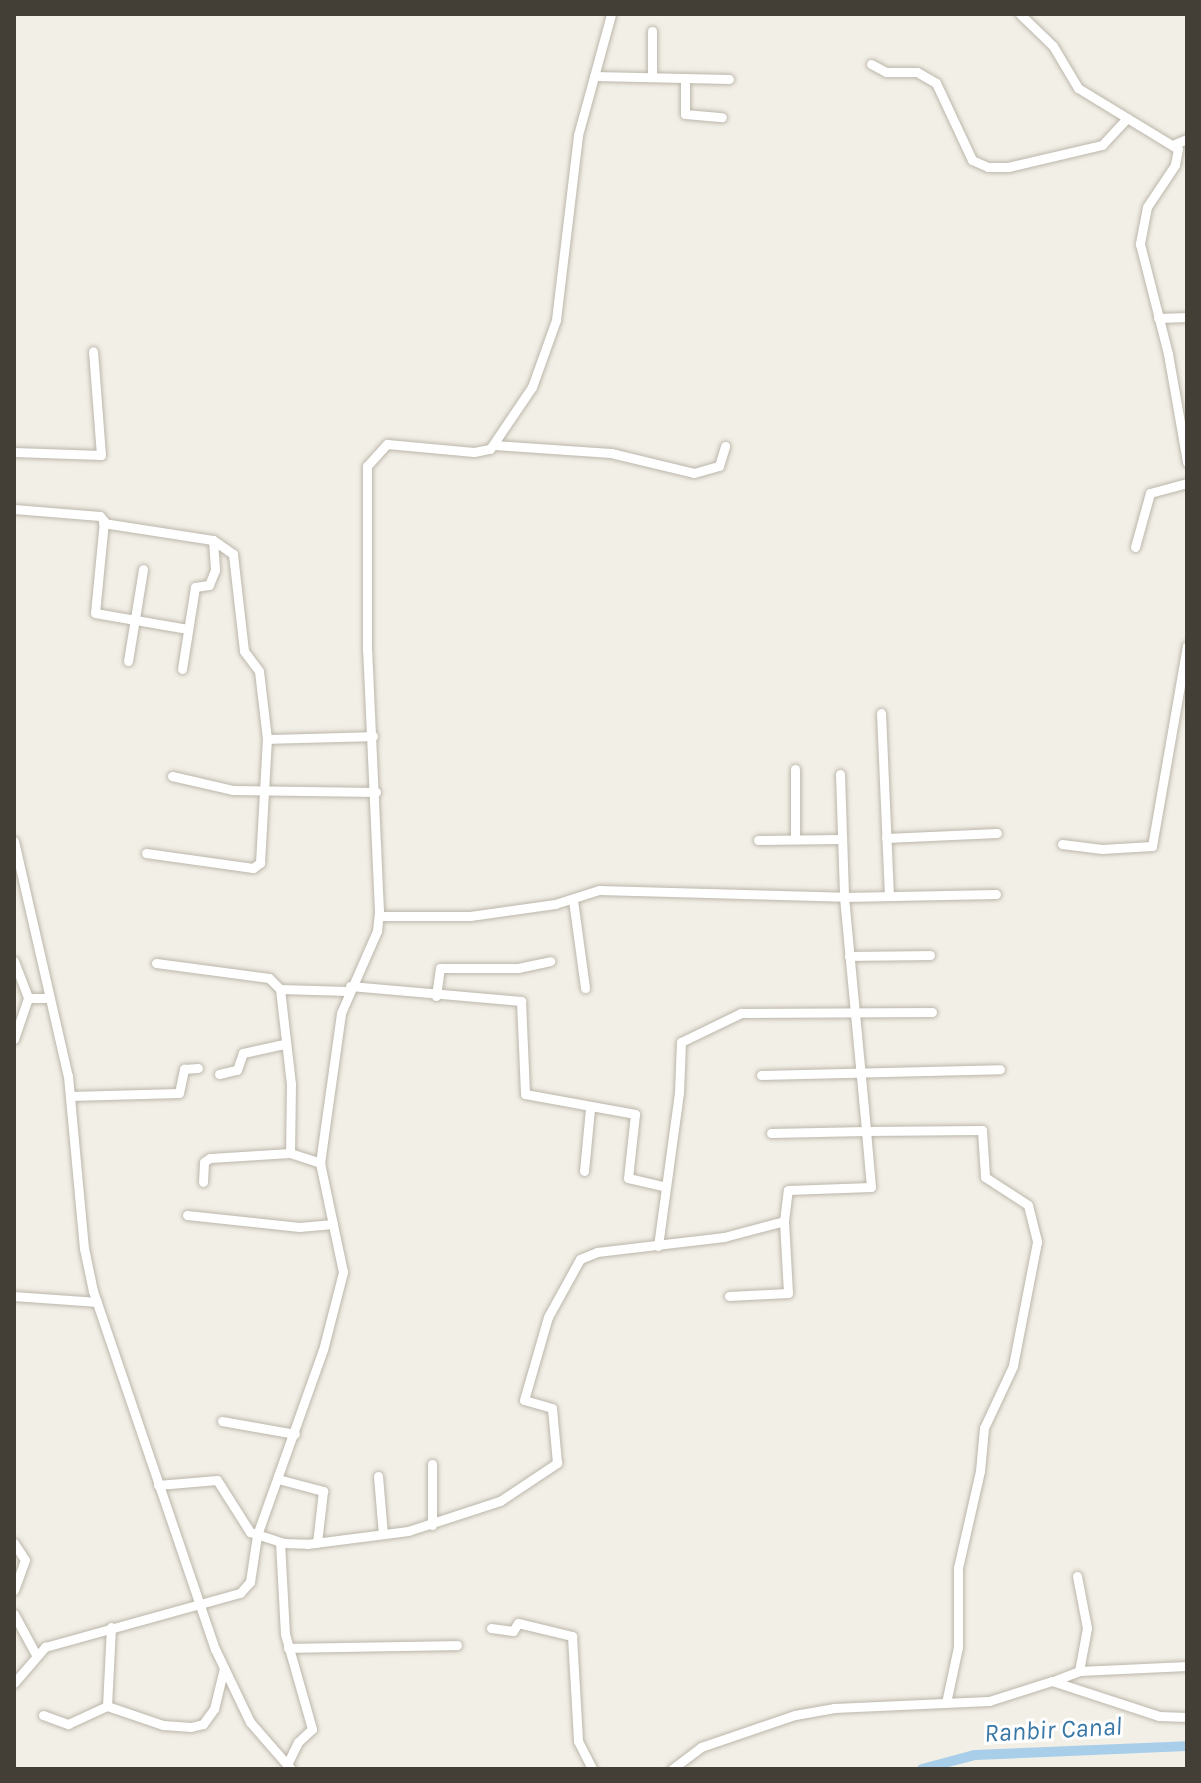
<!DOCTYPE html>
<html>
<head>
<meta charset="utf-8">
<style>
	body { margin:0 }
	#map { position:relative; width:1201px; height:1783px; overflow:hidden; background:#f2efe7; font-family:Karla,sans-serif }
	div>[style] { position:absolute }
	.canal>* { height:10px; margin:-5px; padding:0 5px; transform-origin:5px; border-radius:5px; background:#a8cee9 }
	.roads { filter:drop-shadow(0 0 2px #bcb6aa) drop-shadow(0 0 2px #bcb6aa) }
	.street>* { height:9px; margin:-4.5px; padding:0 4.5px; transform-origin:4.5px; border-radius:4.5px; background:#fff }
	span { translate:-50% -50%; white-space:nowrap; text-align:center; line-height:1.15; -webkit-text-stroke:6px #fff; paint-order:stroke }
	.water-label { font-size:26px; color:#3977a6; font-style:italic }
	.frame { position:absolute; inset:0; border:16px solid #443f36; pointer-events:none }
</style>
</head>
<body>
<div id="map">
	<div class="canal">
		<i style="left:922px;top:1769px;width:55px;rotate:-14.8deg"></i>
		<i style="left:975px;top:1755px;width:212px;rotate:-2.4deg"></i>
	</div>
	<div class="roads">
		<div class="street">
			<i style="left:1020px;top:14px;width:46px;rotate:44.1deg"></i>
			<i style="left:1053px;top:46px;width:49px;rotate:59.2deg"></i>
			<i style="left:1078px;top:88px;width:117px;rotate:31.4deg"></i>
			<i style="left:1178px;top:149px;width:16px;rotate:101deg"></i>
			<i style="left:1175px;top:165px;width:50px;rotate:123.7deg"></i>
			<i style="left:1147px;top:207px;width:38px;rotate:101deg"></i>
			<i style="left:1140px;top:244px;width:114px;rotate:75.7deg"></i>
			<i style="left:1168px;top:354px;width:110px;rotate:80deg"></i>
			<i style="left:871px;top:64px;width:17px;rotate:28deg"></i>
			<i style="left:886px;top:72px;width:31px"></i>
			<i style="left:917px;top:72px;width:22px;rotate:30deg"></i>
			<i style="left:936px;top:83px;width:85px;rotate:64.9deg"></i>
			<i style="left:972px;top:160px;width:17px;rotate:24deg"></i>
			<i style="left:988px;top:167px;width:20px"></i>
			<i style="left:1008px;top:167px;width:97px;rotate:-13.2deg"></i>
			<i style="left:1102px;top:145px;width:37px;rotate:-47deg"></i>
			<i style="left:594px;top:76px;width:135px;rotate:1.3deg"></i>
			<i style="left:652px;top:77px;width:46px;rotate:-90deg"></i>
			<i style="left:685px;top:78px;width:36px;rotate:90deg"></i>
			<i style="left:685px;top:114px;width:37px;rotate:5deg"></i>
			<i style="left:1175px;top:144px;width:13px;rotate:-23deg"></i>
			<i style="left:1158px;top:318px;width:29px;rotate:-2deg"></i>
			<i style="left:494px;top:445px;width:117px;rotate:3.9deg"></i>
			<i style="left:611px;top:453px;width:85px;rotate:13.5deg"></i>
			<i style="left:694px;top:473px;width:26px;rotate:-16deg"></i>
			<i style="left:719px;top:466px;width:21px;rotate:-73deg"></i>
			<i style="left:14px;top:452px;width:87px;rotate:2deg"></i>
			<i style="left:101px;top:455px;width:104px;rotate:-94.4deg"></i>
			<i style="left:14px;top:509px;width:86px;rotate:4.7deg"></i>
			<i style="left:100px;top:516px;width:6px;rotate:51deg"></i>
			<i style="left:104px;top:521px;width:92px;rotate:95.6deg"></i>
			<i style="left:95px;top:613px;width:94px;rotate:9.8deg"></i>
			<i style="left:103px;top:523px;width:111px;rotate:8.8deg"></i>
			<i style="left:213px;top:540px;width:30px;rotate:86deg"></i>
			<i style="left:215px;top:570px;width:16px;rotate:112deg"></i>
			<i style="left:209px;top:585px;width:14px;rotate:172deg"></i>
			<i style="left:195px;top:587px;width:83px;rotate:99deg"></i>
			<i style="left:1135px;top:547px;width:56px;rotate:-74.5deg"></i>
			<i style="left:1150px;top:493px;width:38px;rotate:-15deg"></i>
			<i style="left:128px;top:661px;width:93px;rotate:-80.7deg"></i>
			<i style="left:881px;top:713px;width:183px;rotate:87.5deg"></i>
			<i style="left:267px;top:739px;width:106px;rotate:-1.6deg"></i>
			<i style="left:840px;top:774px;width:123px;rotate:88.1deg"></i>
			<i style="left:844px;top:897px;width:152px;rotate:-1.1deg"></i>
			<i style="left:172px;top:776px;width:63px;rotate:12.9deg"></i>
			<i style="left:233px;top:790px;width:143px;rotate:0.8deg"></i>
			<i style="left:886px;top:838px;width:111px;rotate:-2.6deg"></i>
			<i style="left:795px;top:839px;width:70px;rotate:-90deg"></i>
			<i style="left:758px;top:840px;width:83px;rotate:-0.7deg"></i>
			<i style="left:14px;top:841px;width:241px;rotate:77.1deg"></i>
			<i style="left:68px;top:1076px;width:173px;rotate:84.7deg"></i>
			<i style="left:84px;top:1248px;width:44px;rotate:78.2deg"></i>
			<i style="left:93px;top:1291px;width:378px;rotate:71.2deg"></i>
			<i style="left:215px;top:1649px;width:81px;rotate:64.4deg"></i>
			<i style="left:250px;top:1722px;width:62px;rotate:48.9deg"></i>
			<i style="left:1062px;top:844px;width:40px;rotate:7.1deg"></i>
			<i style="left:1102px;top:849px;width:50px;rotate:-3.4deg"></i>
			<i style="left:1152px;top:846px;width:203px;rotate:-80.1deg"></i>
			<i style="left:146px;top:853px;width:108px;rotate:8deg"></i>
			<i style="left:253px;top:868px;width:9px;rotate:-36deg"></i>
			<i style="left:260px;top:863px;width:124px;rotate:-86.8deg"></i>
			<i style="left:267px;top:739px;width:68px;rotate:-96.7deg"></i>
			<i style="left:259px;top:671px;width:25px;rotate:-127deg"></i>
			<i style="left:244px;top:651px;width:98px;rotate:-96.5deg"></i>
			<i style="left:233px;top:554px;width:24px;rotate:-145deg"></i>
			<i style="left:573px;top:900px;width:89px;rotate:82.2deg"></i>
			<i style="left:379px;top:916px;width:91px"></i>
			<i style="left:470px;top:916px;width:86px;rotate:-8deg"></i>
			<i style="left:555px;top:904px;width:46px;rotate:-17.7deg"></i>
			<i style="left:599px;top:890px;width:245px;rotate:1.6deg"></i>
			<i style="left:844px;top:897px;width:235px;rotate:84.6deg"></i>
			<i style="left:866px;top:1131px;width:116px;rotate:-0.5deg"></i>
			<i style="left:982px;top:1130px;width:47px;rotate:86.3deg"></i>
			<i style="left:985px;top:1177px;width:51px;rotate:33.1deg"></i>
			<i style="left:1028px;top:1205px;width:38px;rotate:76deg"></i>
			<i style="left:1037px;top:1242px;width:126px;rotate:101deg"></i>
			<i style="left:1013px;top:1366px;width:68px;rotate:115.1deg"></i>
			<i style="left:984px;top:1428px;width:43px;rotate:95.3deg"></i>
			<i style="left:980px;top:1471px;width:99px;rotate:102.8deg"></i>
			<i style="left:958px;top:1568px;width:79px;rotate:90deg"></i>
			<i style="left:958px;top:1647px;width:57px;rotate:102.1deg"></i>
			<i style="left:849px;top:956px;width:81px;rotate:-0.7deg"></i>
			<i style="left:14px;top:961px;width:40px;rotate:69deg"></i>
			<i style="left:156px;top:963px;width:114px;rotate:7.6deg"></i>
			<i style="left:269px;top:978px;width:16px;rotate:45deg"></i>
			<i style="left:280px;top:989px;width:68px;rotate:1.7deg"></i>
			<i style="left:350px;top:986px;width:172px;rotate:5deg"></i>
			<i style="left:521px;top:1001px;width:93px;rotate:87.5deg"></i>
			<i style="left:525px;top:1094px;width:112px;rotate:10.3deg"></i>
			<i style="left:635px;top:1114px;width:64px;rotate:96.2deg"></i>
			<i style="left:628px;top:1178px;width:36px;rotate:13deg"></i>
			<i style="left:280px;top:989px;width:96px;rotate:83.4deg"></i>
			<i style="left:291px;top:1084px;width:69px;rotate:90.8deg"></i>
			<i style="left:436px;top:996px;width:28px;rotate:-82deg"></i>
			<i style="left:440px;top:968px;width:78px"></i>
			<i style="left:518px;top:968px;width:33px;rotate:-12deg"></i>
			<i style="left:14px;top:1039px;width:43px;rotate:-71.1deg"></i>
			<i style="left:28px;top:998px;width:21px"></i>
			<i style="left:219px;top:1074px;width:18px;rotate:-13deg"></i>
			<i style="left:237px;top:1070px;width:18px;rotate:-71deg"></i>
			<i style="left:243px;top:1053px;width:42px;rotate:-12.4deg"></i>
			<i style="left:761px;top:1075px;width:239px;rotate:-1.4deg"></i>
			<i style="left:70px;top:1096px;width:109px;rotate:-1.6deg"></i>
			<i style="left:179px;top:1093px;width:25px;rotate:-78deg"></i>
			<i style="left:184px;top:1069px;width:14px;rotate:-4deg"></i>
			<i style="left:584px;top:1171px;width:62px;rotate:-84.5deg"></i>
			<i style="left:203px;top:1182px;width:20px;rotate:-87deg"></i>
			<i style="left:204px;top:1162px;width:7px;rotate:-34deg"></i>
			<i style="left:210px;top:1158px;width:80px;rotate:-3.6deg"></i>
			<i style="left:290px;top:1153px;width:32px;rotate:18deg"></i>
			<i style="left:187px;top:1215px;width:113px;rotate:6.1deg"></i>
			<i style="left:299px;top:1227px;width:34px;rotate:-5deg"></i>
			<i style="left:658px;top:1246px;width:154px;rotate:-82.2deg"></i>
			<i style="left:679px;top:1093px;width:51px;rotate:-87.8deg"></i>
			<i style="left:681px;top:1042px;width:67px;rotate:-25.8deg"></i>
			<i style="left:741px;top:1013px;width:191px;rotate:-0.3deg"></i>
			<i style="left:14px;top:1296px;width:83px;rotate:4.1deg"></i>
			<i style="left:729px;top:1296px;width:59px;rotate:-2.9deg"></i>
			<i style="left:788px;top:1293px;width:72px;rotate:-93.2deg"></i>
			<i style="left:222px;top:1421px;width:74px;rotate:10.1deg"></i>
			<i style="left:432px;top:1464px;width:61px;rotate:90deg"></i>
			<i style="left:378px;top:1476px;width:58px;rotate:85.1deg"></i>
			<i style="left:278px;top:1479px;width:47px;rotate:14.9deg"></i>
			<i style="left:323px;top:1491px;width:52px;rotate:96.6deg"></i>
			<i style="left:158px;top:1485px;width:59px;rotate:-4.8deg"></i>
			<i style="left:217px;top:1480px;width:62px;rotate:57.6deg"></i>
			<i style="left:250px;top:1532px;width:35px;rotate:18deg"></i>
			<i style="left:283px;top:1543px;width:24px;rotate:2deg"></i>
			<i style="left:307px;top:1544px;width:102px;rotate:-7.3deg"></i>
			<i style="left:408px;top:1531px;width:97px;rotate:-18.1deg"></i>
			<i style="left:500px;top:1501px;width:69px;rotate:-33.7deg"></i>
			<i style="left:557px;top:1463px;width:55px;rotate:-95.2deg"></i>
			<i style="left:552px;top:1408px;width:29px;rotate:-164deg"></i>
			<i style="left:524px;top:1400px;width:86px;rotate:-73.9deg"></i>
			<i style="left:548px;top:1317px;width:66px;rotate:-61.1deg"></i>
			<i style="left:580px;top:1259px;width:18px;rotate:-22deg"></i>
			<i style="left:597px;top:1252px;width:128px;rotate:-6.7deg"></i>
			<i style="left:724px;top:1237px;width:55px;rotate:-14.8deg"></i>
			<i style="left:777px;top:1223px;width:7px;rotate:-16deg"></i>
			<i style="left:784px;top:1221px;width:31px;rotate:-83deg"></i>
			<i style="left:788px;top:1190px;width:83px;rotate:-2.1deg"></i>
			<i style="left:871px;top:1187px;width:56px;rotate:-95.1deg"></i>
			<i style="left:866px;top:1131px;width:95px;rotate:178.8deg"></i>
			<i style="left:280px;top:1542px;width:92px;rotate:86.9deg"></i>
			<i style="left:285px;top:1634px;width:99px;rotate:74.1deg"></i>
			<i style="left:312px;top:1729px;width:19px;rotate:137deg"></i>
			<i style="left:298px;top:1742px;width:25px;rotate:116deg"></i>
			<i style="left:14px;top:1543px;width:20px;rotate:57deg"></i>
			<i style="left:25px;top:1560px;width:32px;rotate:110deg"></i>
			<i style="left:1077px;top:1576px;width:53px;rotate:79.1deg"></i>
			<i style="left:1087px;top:1628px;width:44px;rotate:100.5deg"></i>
			<i style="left:14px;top:1614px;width:44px;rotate:61.7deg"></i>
			<i style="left:491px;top:1628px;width:22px;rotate:8deg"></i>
			<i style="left:513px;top:1631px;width:9px;rotate:-58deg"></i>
			<i style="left:518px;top:1623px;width:56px;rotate:13.5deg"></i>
			<i style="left:572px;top:1636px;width:105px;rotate:86.7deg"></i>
			<i style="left:578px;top:1741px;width:31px;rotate:63deg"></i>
			<i style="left:288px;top:1648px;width:169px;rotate:-1deg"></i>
			<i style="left:1056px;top:1680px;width:25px;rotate:-21deg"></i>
			<i style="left:1079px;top:1671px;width:108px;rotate:-2.7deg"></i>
			<i style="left:14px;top:1683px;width:48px;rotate:-49.3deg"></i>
			<i style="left:45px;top:1647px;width:202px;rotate:-15.5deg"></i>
			<i style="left:240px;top:1593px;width:15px;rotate:-48deg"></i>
			<i style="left:250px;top:1582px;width:48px;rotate:-81.5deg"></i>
			<i style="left:257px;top:1535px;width:196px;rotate:-70.4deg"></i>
			<i style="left:323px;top:1350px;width:81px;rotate:-75.6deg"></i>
			<i style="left:343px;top:1272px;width:111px;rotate:-101.9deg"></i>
			<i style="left:320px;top:1163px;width:151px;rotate:-82deg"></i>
			<i style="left:341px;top:1013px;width:90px;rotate:-66.3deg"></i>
			<i style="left:377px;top:931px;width:20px;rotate:-84deg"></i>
			<i style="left:379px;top:911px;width:261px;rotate:-92.6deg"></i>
			<i style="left:367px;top:650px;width:184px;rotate:-90deg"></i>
			<i style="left:367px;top:466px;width:30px;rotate:-48deg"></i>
			<i style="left:387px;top:444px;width:87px;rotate:5.3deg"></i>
			<i style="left:474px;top:452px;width:16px;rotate:-11deg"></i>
			<i style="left:490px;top:449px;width:75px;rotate:-55.9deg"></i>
			<i style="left:532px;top:387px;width:71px;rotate:-70.3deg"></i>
			<i style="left:556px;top:320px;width:186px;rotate:-83.2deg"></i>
			<i style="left:578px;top:135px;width:125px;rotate:-74.7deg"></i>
			<i style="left:107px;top:1706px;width:79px;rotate:-87.1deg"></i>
			<i style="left:43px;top:1715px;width:27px;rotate:20deg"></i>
			<i style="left:68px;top:1724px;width:43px;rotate:-24.8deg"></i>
			<i style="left:107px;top:1706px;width:59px;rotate:18.7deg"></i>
			<i style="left:163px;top:1725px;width:28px;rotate:4deg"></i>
			<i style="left:191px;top:1727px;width:12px;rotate:-14deg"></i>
			<i style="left:203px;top:1724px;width:19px;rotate:-54deg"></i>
			<i style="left:214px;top:1709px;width:42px;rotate:-76.3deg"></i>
			<i style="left:672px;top:1769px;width:36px;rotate:-37deg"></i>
			<i style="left:701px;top:1747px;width:99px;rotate:-18.8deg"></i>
			<i style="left:795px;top:1715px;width:40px;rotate:-10deg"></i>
			<i style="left:834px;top:1708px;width:155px;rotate:-2.6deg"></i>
			<i style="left:989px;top:1701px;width:66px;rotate:-17.6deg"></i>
			<i style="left:1052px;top:1681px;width:113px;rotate:18.1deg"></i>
			<i style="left:1159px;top:1716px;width:28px;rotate:2deg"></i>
		</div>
	</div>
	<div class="water-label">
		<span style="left:1053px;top:1730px;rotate:-3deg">Ranbir Canal</span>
	</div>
	<div class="frame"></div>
</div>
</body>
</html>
